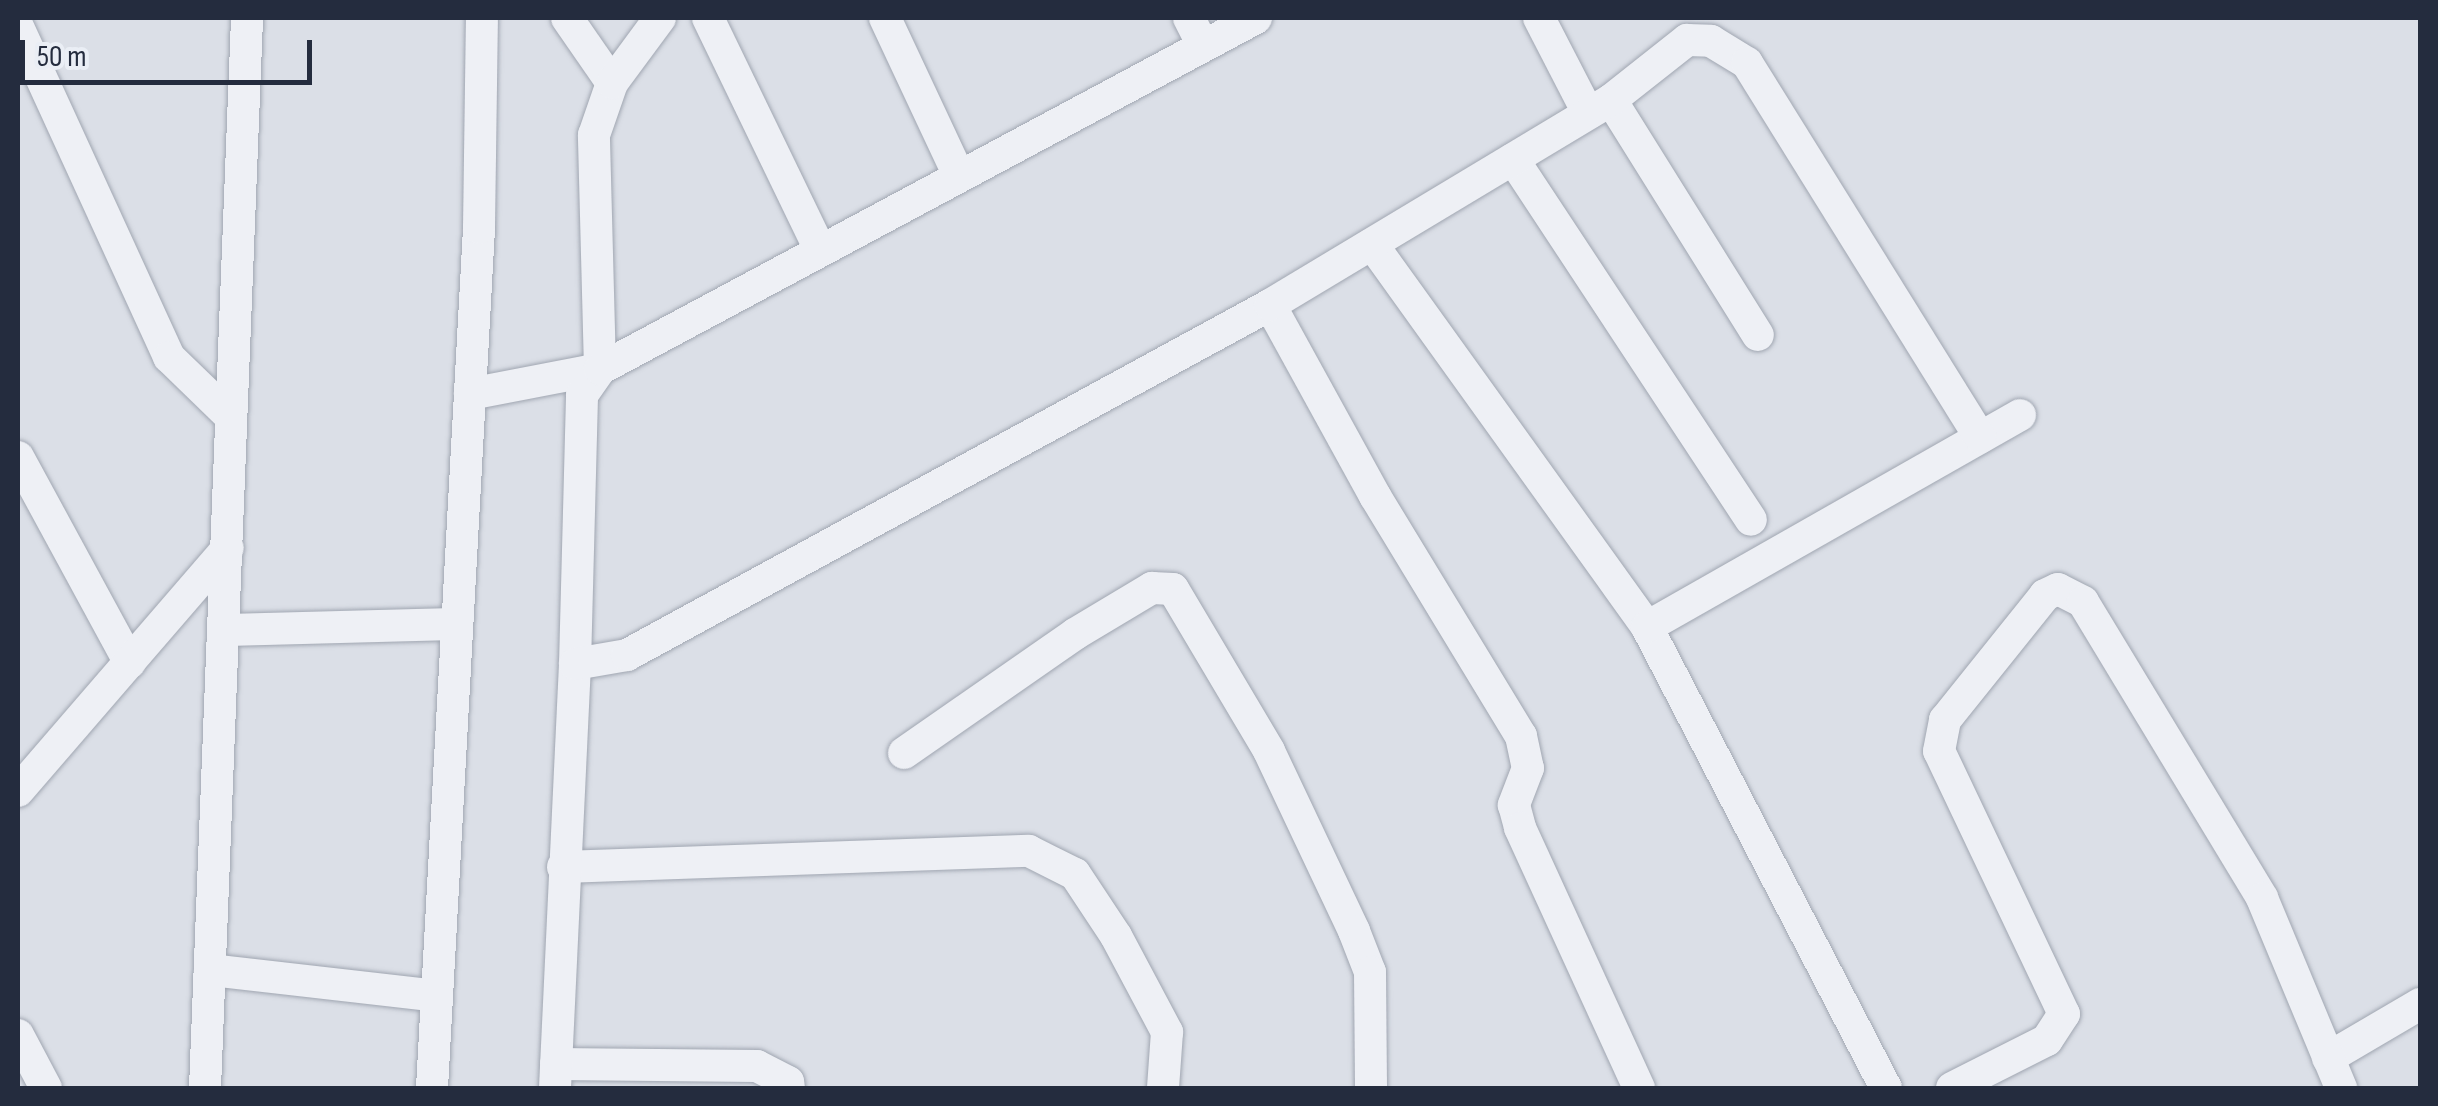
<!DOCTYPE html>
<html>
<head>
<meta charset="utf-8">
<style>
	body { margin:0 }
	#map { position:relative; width:2438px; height:1106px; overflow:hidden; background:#dbdfe7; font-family:"Sofia Sans Condensed",sans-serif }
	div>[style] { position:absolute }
	.roads { filter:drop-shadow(0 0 2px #a0a6b1) drop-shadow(0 0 2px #a0a6b1) }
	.street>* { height:32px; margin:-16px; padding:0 16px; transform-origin:16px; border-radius:16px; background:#eef0f5 }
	span { translate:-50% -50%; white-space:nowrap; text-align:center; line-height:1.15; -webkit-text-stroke:8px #eaeef5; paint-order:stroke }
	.frame { position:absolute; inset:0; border:20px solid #242c3e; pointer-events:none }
	.scale { position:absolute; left:20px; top:40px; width:292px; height:45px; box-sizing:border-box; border:5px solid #242c3e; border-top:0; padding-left:12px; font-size:30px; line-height:35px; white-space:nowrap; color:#242c3e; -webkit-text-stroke:8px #eaeef5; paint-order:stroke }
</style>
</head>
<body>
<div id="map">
	<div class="roads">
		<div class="street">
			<i style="left:567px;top:18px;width:79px;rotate:55.3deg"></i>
			<i style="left:708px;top:18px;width:258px;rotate:64.2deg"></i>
			<i style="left:885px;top:18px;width:174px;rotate:64.9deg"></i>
			<i style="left:1189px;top:18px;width:31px;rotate:63deg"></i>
			<i style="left:1539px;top:18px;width:107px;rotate:62.7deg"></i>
			<i style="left:18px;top:27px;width:363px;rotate:65.4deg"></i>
			<i style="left:169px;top:357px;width:86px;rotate:44.1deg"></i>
			<i style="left:1611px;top:100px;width:277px;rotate:58deg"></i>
			<i style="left:1513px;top:159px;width:432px;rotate:56.6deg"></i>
			<i style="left:1372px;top:244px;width:472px;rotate:54.3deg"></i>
			<i style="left:1647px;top:627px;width:519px;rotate:62.6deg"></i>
			<i style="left:1270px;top:305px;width:218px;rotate:61.2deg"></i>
			<i style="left:1375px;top:496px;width:281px;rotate:58.7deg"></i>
			<i style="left:1521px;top:736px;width:33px;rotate:78deg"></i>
			<i style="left:1528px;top:768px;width:40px;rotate:111deg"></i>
			<i style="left:1514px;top:805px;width:24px;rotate:75deg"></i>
			<i style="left:1520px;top:828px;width:286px;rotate:65.4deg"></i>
			<i style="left:470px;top:394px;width:132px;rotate:-10.9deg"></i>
			<i style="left:600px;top:369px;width:234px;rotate:-91.5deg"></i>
			<i style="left:594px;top:135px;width:55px;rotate:-70.9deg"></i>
			<i style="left:612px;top:83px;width:81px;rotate:-53.6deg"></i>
			<i style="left:18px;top:457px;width:234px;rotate:61.5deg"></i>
			<i style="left:1647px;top:627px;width:429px;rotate:-29.6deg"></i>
			<i style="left:224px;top:630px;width:233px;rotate:-1.5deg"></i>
			<i style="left:575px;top:664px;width:269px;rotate:-88.5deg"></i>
			<i style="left:582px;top:395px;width:32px;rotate:-55deg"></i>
			<i style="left:600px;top:369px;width:744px;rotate:-28.15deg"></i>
			<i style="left:904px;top:753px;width:208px;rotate:-34.8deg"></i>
			<i style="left:1075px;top:634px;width:90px;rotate:-30.9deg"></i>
			<i style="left:1152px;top:588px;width:21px;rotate:3deg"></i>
			<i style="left:1173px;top:589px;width:188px;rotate:59.3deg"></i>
			<i style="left:1269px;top:751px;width:199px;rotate:64.7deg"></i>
			<i style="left:1354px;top:931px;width:44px;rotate:68.7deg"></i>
			<i style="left:1370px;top:972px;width:116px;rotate:89.5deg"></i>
			<i style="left:18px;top:791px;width:321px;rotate:-49.2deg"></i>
			<i style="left:563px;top:867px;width:466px;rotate:-2deg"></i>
			<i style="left:1029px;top:851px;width:51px;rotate:26.6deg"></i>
			<i style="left:1075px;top:874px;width:74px;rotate:56.5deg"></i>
			<i style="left:1116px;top:936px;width:109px;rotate:62deg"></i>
			<i style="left:1167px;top:1032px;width:56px;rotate:94.1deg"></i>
			<i style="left:210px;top:970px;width:228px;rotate:6.5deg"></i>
			<i style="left:18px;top:1035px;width:60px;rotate:62.2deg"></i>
			<i style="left:2328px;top:1058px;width:107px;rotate:-30.4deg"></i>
			<i style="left:556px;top:1064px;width:201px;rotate:0.6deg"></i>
			<i style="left:757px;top:1066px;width:35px;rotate:27deg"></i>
			<i style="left:788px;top:1082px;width:6px;rotate:81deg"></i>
			<i style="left:205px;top:1088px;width:1071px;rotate:-87.75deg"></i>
			<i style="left:432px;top:1088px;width:861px;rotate:-86.87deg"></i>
			<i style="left:479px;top:228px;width:210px;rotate:-89.2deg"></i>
			<i style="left:555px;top:1088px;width:424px;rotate:-87.3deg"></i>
			<i style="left:575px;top:664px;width:53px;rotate:-9.8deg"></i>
			<i style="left:627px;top:655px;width:732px;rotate:-28.56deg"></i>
			<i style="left:1270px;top:305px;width:398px;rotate:-31deg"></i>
			<i style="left:1611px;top:100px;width:97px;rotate:-38.3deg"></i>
			<i style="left:1687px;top:40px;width:24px;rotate:2deg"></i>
			<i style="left:1711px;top:41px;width:42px;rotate:31.4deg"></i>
			<i style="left:1747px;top:63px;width:441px;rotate:58.1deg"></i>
			<i style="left:1952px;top:1088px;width:106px;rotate:-26.8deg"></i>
			<i style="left:2047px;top:1040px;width:31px;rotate:-57deg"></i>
			<i style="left:2064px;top:1014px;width:291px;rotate:-115.4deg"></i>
			<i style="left:1939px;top:751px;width:32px;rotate:-79deg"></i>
			<i style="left:1945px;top:720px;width:160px;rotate:-51.3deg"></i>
			<i style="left:2045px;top:595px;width:14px;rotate:-25deg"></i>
			<i style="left:2058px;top:589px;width:28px;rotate:27deg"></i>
			<i style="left:2083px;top:602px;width:346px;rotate:58.8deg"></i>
			<i style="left:2262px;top:898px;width:206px;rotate:67.4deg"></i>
		</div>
	</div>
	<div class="frame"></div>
	<div class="scale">50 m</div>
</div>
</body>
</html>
